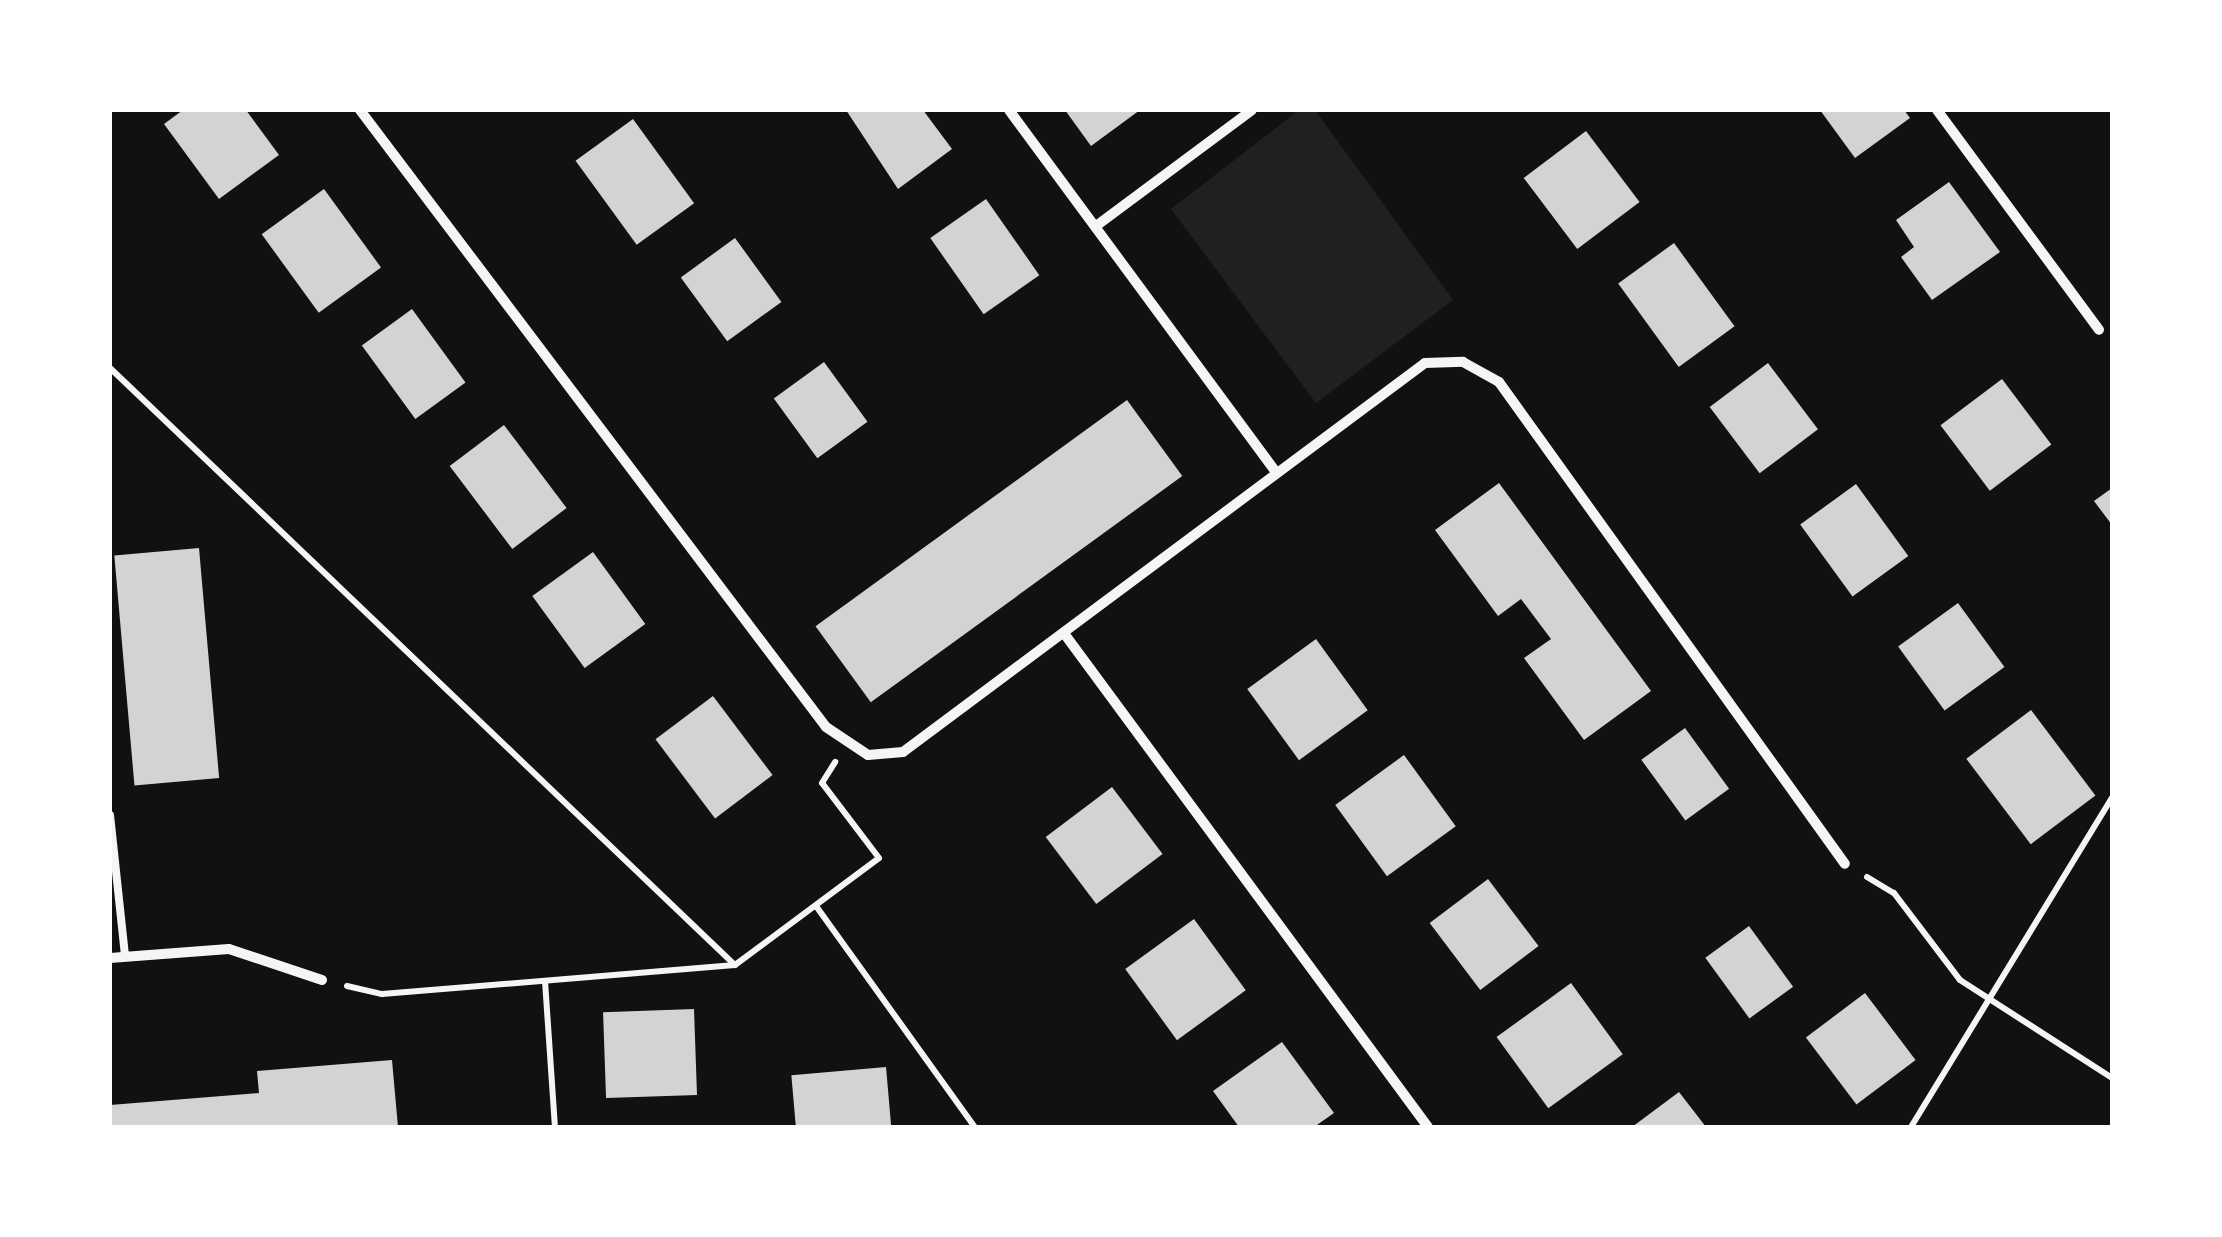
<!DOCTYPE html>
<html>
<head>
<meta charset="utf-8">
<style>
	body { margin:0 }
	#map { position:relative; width:2222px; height:1237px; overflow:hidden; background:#111; font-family:Montserrat,sans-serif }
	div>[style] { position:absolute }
	.green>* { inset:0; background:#202020 }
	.building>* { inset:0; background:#d3d3d3; transform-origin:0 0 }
	.path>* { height:6px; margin:-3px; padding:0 3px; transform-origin:3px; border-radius:3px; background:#f5f5f5 }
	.service>* { height:8px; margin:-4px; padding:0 4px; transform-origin:4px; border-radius:4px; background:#f5f5f5 }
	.minor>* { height:10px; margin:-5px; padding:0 5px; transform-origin:5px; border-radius:5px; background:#f5f5f5 }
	span { translate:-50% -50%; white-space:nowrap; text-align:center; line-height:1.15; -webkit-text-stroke:10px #fff; paint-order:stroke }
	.frame { position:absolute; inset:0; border:112px solid #fff; pointer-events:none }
</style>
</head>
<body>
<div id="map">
	<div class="green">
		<i style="clip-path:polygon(1299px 110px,1315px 110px,1453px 300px,1316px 403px,1171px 209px)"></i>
	</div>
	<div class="building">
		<i style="clip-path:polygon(183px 110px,246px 110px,279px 155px,219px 199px,164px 124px)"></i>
		<i style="clip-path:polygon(846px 110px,923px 110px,952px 149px,898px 189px)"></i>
		<i style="clip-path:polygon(1065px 110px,1140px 110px,1091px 146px)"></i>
		<i style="clip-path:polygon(1820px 110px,1904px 110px,1910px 118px,1855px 158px)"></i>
		<i style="left:633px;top:119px;width:104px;height:71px;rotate:54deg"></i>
		<i style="left:1586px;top:131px;width:89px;height:78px;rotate:53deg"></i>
		<i style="clip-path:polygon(1949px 182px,2000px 252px,1932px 300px,1901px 257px,1914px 247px,1896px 220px)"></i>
		<i style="left:324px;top:189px;width:97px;height:77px;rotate:54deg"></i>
		<i style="left:986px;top:199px;width:93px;height:68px;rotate:55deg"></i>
		<i style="left:735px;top:238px;width:79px;height:67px;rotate:54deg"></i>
		<i style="left:1674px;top:243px;width:103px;height:69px;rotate:54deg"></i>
		<i style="left:412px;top:309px;width:91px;height:62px;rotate:54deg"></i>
		<i style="left:824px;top:362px;width:74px;height:62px;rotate:54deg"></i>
		<i style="left:1768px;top:363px;width:83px;height:73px;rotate:53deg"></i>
		<i style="left:2002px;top:379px;width:82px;height:77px;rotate:53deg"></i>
		<i style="left:1127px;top:400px;width:94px;height:385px;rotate:54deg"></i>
		<i style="left:504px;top:425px;width:104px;height:68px;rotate:53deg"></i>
		<i style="clip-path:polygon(1499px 483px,1651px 691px,1584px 740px,1524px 658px,1551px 639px,1521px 599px,1498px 616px,1435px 530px)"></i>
		<i style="left:1856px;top:484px;width:89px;height:69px;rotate:54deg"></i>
		<i style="clip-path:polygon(2112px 488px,2112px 525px,2094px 501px)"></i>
		<i style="left:199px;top:548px;width:231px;height:85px;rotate:85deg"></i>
		<i style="left:593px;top:552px;width:89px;height:75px;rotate:54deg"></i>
		<i style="left:1958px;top:603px;width:79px;height:74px;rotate:54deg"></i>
		<i style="left:1316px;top:639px;width:88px;height:85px;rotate:54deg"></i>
		<i style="left:713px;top:696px;width:99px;height:72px;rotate:53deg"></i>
		<i style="left:2031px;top:710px;width:107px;height:81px;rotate:53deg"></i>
		<i style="left:1685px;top:728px;width:75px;height:54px;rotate:54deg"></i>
		<i style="left:1404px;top:755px;width:88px;height:85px;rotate:54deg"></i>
		<i style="left:1112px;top:787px;width:84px;height:83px;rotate:53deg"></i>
		<i style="left:1488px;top:879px;width:84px;height:73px;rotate:53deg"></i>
		<i style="left:1194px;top:919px;width:88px;height:85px;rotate:54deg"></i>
		<i style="left:1749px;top:926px;width:75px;height:54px;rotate:54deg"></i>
		<i style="left:1571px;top:983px;width:88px;height:92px;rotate:54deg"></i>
		<i style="left:1865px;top:993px;width:84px;height:74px;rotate:53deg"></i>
		<i style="left:694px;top:1009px;width:86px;height:91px;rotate:88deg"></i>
		<i style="clip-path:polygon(1282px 1042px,1334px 1113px,1314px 1127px,1239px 1127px,1213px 1091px)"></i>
		<i style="clip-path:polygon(392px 1060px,398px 1127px,112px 1127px,110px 1105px,259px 1093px,257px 1071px)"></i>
		<i style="left:886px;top:1067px;width:60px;height:95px;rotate:85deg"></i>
		<i style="clip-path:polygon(1679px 1092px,1706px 1127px,1632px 1127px)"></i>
	</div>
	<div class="path">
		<i style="left:110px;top:368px;width:864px;rotate:43.69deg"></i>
		<i style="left:1867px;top:877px;width:31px;rotate:31deg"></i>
		<i style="left:1894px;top:893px;width:109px;rotate:52.8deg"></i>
		<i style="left:1960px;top:980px;width:181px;rotate:32.8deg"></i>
		<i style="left:816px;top:906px;width:272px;rotate:54.3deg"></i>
		<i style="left:545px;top:981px;width:146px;rotate:86.1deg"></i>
		<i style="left:347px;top:986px;width:36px;rotate:13deg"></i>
		<i style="left:382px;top:994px;width:354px;rotate:-4.7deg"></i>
		<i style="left:735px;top:965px;width:179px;rotate:-36.6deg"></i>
		<i style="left:879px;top:858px;width:94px;rotate:-127.2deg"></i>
		<i style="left:822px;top:783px;width:25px;rotate:-58deg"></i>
		<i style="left:1911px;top:1127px;width:386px;rotate:-58.6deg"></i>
	</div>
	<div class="service">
		<i style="left:110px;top:815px;width:142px;rotate:83.9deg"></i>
	</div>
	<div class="minor">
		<i style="left:360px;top:110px;width:773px;rotate:52.94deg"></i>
		<i style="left:826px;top:727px;width:50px;rotate:33.7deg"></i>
		<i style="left:868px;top:755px;width:35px;rotate:-5deg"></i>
		<i style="left:903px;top:752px;width:651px;rotate:-36.69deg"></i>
		<i style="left:1425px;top:363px;width:38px;rotate:-2deg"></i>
		<i style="left:1463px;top:362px;width:41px;rotate:29.1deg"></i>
		<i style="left:1499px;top:382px;width:593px;rotate:54.33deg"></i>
		<i style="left:1009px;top:110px;width:450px;rotate:53.6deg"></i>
		<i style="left:1937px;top:110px;width:273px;rotate:53.6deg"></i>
		<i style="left:1096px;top:226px;width:194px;rotate:-36.6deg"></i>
		<i style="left:1066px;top:636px;width:610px;rotate:53.6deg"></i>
		<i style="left:110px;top:958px;width:119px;rotate:-4.3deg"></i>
		<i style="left:229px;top:949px;width:98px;rotate:18.4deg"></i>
	</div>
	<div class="frame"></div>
</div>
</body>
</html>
